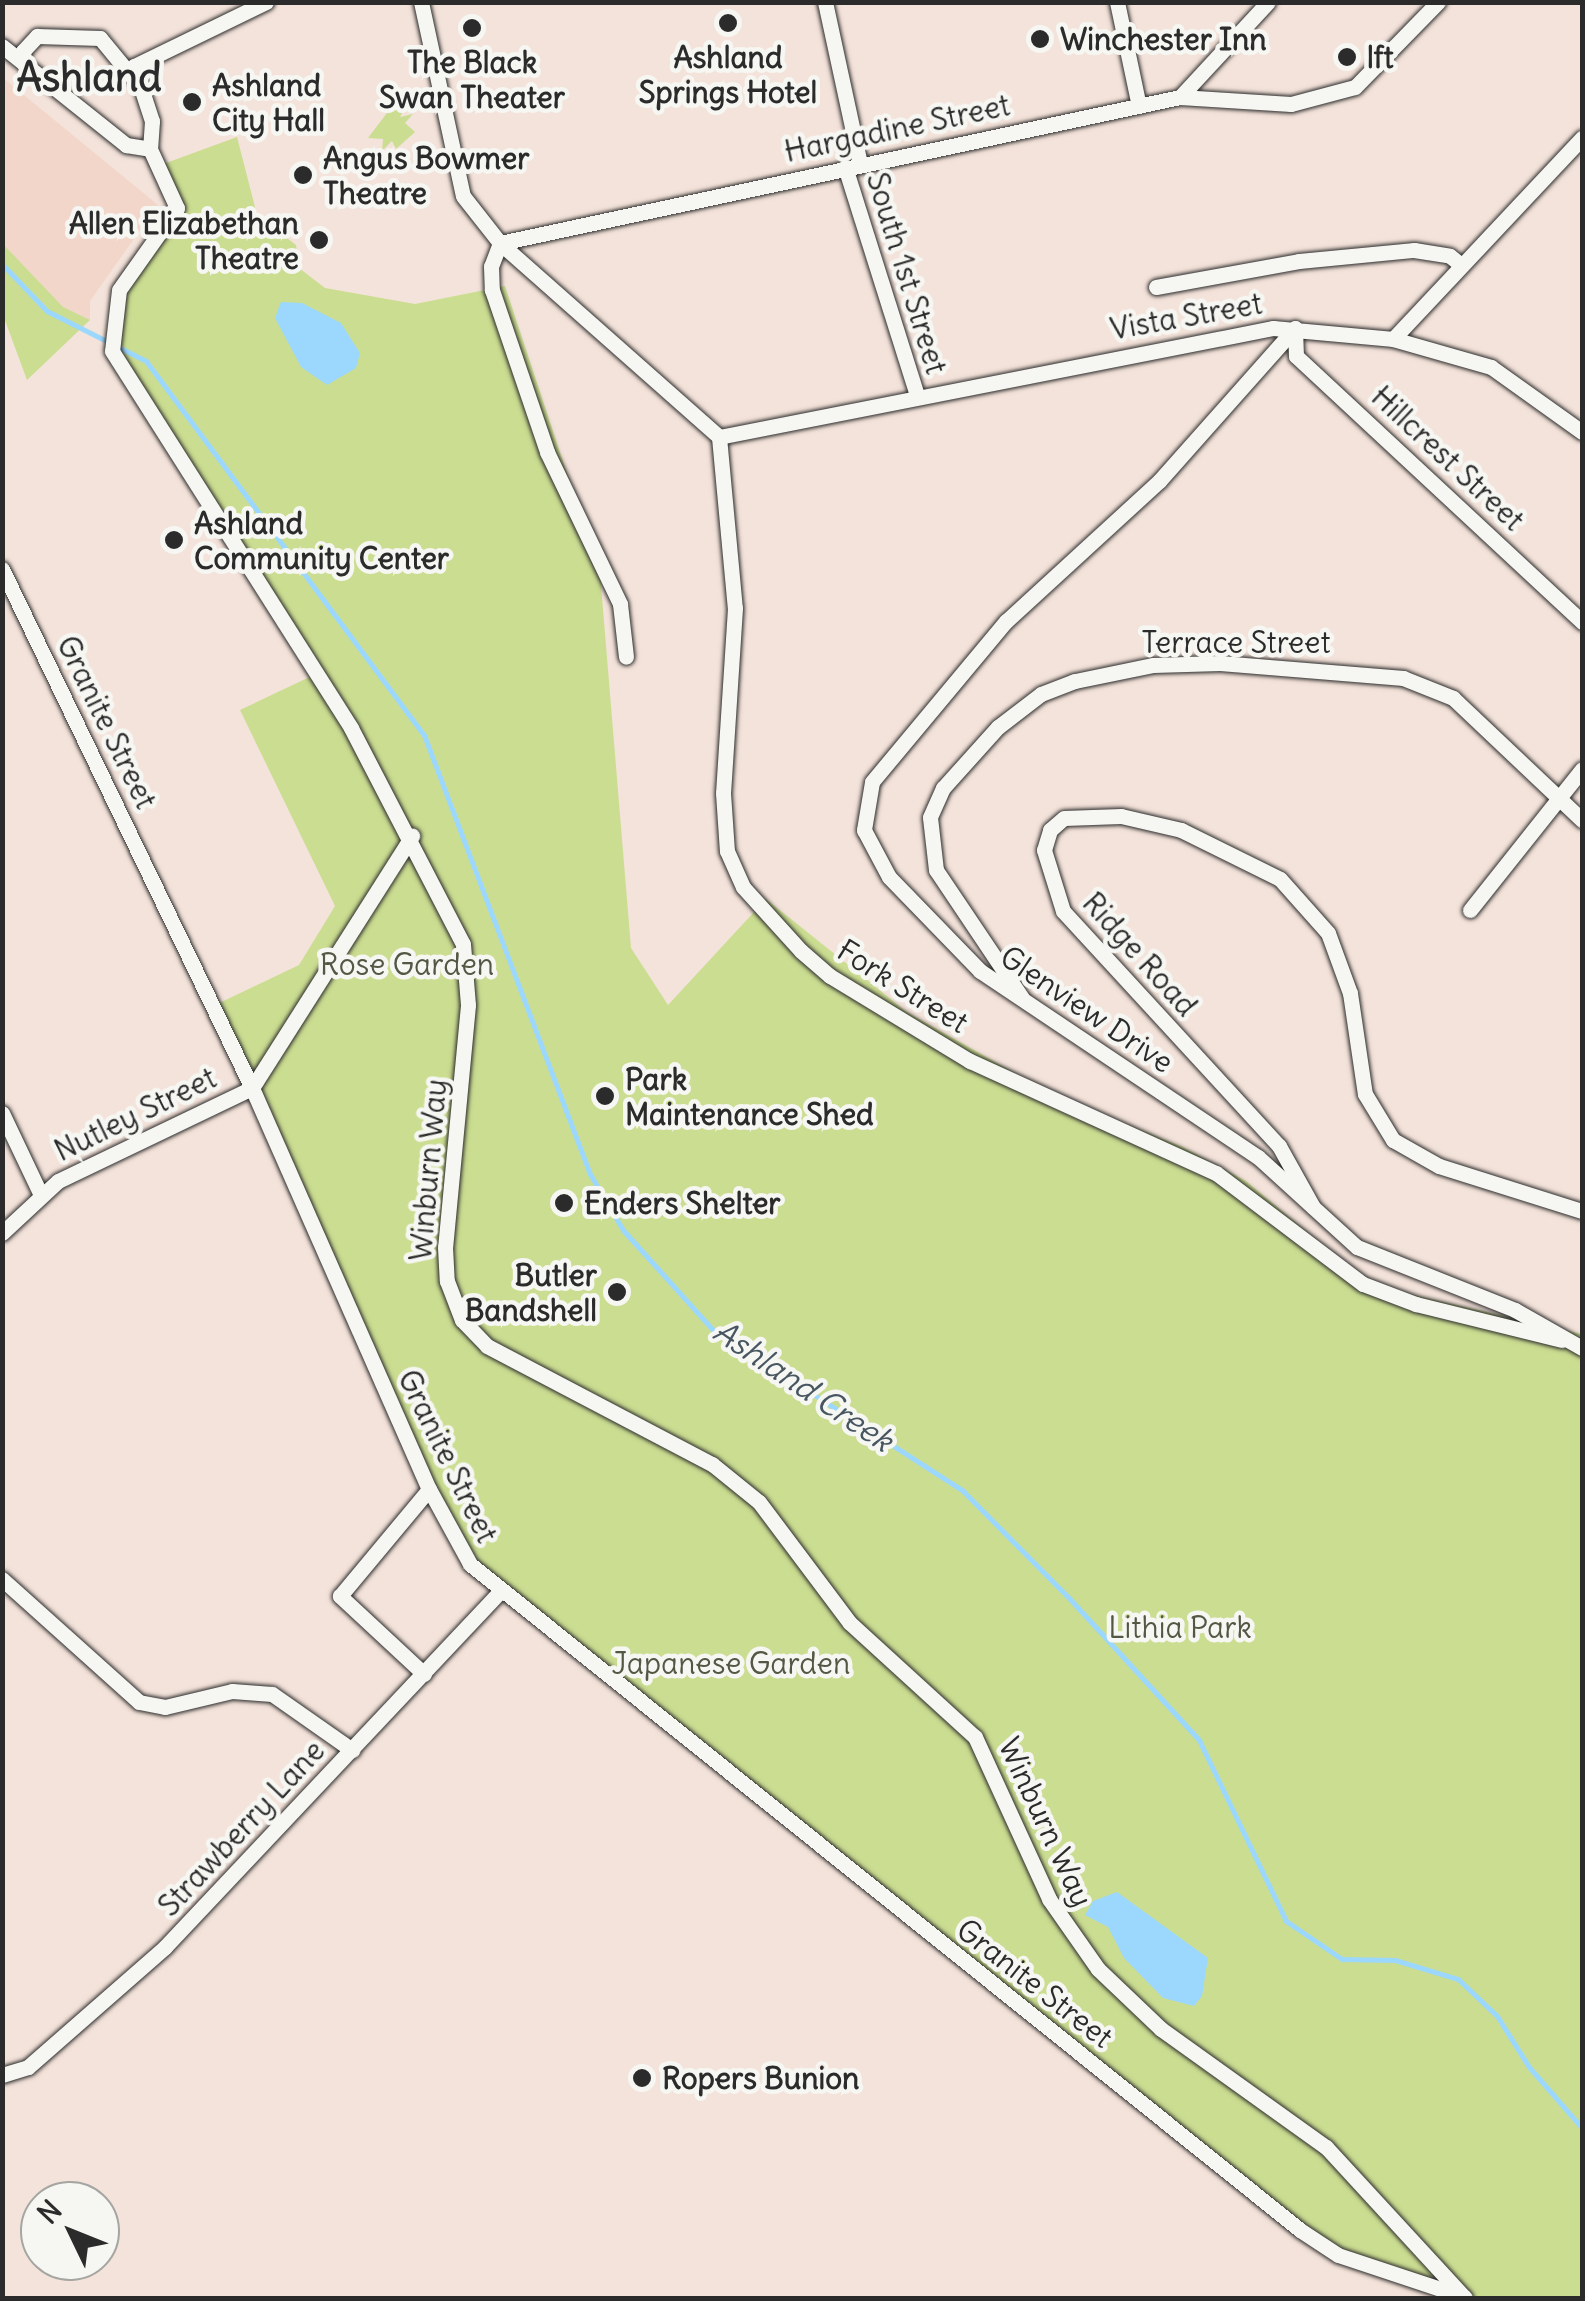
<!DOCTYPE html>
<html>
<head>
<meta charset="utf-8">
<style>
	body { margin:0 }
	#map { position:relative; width:1585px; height:2301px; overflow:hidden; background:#f4e3da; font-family:Delius,sans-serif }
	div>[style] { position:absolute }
	.built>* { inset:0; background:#f2d6ca }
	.green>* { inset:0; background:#cbdd91 }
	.water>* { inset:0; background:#9cd8fd }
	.stream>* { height:5px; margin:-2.5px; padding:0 2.5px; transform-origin:2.5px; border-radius:2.5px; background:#9cd8fd }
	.roads { filter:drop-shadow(0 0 2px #2b2b2b) drop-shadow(0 0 2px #2b2b2b) }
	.minor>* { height:15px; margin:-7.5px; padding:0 7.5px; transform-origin:7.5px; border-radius:7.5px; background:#f6f6f2 }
	.dots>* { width:28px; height:28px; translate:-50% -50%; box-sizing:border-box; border:5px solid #f6f6f2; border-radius:50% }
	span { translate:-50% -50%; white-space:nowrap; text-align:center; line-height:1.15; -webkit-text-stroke:9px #f6f6f2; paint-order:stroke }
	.poi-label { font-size:30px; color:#2b2b2b; font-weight:700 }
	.left { translate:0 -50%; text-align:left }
	.right { translate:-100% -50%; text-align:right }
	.street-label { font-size:30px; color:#2b2b2b }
	.park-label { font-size:30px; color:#535844 }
	.water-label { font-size:32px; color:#475660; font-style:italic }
	.district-label { font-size:40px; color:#2b2b2b; font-weight:700 }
	.frame { position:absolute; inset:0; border:5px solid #2b2b2b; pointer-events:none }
	.north { position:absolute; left:20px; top:2181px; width:100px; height:100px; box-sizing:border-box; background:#f6f6f2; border:2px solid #a5a5a2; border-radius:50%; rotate:313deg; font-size:28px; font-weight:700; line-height:40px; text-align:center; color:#2b2b2b }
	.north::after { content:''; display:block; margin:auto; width:35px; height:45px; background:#2b2b2b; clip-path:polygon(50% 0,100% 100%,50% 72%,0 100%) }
</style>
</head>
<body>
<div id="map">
	<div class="built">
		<i style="clip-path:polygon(2px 77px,158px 205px,90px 301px,90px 320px,63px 308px,3px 244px)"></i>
	</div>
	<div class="green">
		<i style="clip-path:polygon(402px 93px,410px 99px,400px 117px,413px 114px,405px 123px,415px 132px,396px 149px,392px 141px,382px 151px,383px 139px,368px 138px)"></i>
		<i style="clip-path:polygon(237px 137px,257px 215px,296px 245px,299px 268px,325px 288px,415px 304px,505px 286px,600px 573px,631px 948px,668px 1005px,766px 899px,907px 1012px,1050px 1093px,1183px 1147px,1246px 1181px,1357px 1273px,1392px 1290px,1582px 1334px,1582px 2298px,1467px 2298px,1338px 2255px,470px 1564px,213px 1006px,299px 965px,335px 906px,240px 710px,316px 674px,110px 336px,114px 303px,170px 225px,166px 163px)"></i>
		<i style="clip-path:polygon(3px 244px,63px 307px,90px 320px,27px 380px,3px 315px)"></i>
	</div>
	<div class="water">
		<i style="clip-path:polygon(281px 302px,302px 303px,341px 323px,360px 353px,356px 368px,327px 385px,301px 367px,275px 318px)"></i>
		<i style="clip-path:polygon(1117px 1892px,1208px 1958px,1202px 1996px,1194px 2006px,1163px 1998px,1124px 1958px,1108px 1927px,1085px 1915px,1093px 1901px)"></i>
	</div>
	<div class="stream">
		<i style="left:2px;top:264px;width:65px;rotate:46.2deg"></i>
		<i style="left:47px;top:311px;width:111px;rotate:26.8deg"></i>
		<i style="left:146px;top:361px;width:466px;rotate:53.4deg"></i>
		<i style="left:424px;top:735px;width:469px;rotate:69.3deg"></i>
		<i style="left:590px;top:1174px;width:65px;rotate:59.5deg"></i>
		<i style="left:623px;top:1230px;width:133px;rotate:48deg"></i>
		<i style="left:712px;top:1329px;width:299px;rotate:32.8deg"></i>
		<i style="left:963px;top:1491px;width:151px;rotate:45.3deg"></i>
		<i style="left:1069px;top:1598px;width:193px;rotate:47.5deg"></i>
		<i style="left:1199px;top:1740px;width:201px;rotate:64.3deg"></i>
		<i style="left:1286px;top:1921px;width:68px;rotate:34.2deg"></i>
		<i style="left:1342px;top:1959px;width:53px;rotate:1.1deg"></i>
		<i style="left:1395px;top:1960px;width:66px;rotate:16.8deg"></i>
		<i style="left:1458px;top:1979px;width:54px;rotate:43.5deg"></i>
		<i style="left:1497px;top:2016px;width:60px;rotate:57.9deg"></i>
		<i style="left:1529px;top:2067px;width:81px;rotate:49deg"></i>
	</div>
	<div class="roads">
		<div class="minor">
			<i style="left:266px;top:2px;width:147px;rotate:154.1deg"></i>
			<i style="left:134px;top:66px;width:58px;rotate:71.9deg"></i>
			<i style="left:152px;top:121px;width:28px;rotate:94deg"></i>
			<i style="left:150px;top:149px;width:65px;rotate:65.4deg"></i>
			<i style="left:177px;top:208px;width:100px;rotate:125.3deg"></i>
			<i style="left:119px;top:290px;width:61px;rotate:96.5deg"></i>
			<i style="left:112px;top:351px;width:446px;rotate:57.6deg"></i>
			<i style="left:351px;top:728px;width:243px;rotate:62.6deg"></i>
			<i style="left:463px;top:944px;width:61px;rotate:85.3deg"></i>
			<i style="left:468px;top:1005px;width:243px;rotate:95.4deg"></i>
			<i style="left:445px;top:1247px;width:34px;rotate:87deg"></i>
			<i style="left:447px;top:1281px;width:42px;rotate:69deg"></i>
			<i style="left:462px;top:1320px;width:36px;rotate:46deg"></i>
			<i style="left:487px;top:1346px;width:254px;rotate:27.7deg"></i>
			<i style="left:712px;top:1464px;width:60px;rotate:39deg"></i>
			<i style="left:759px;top:1502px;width:151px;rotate:53.1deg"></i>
			<i style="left:850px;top:1623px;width:169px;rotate:42.4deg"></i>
			<i style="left:975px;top:1737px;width:178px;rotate:65.4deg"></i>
			<i style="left:1049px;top:1899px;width:85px;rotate:55deg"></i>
			<i style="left:1098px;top:1969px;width:87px;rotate:43.6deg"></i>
			<i style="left:1161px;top:2029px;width:203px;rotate:35.6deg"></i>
			<i style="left:1326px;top:2147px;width:205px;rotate:47.4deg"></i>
			<i style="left:421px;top:2px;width:198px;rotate:77.8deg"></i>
			<i style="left:463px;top:196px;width:60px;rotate:51.8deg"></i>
			<i style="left:500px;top:243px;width:25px;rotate:111deg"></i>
			<i style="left:491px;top:266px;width:24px;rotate:88deg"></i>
			<i style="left:492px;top:290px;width:171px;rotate:71.2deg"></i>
			<i style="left:547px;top:452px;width:169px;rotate:64.3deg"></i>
			<i style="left:620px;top:604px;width:53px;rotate:83.5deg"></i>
			<i style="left:825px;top:2px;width:166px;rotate:77.8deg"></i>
			<i style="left:1117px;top:2px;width:106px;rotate:78.1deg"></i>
			<i style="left:2px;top:46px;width:159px;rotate:38.6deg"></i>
			<i style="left:126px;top:145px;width:24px;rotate:9deg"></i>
			<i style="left:24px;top:64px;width:13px;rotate:-94deg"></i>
			<i style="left:23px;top:51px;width:21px;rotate:-47deg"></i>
			<i style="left:37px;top:36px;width:63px;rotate:1.8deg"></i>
			<i style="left:100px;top:38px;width:52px;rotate:50.5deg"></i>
			<i style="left:1180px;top:97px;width:111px;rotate:3.6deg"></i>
			<i style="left:1291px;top:104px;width:66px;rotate:-14.9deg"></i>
			<i style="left:1355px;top:87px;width:119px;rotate:-45.7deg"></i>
			<i style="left:845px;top:167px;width:240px;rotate:72.5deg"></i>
			<i style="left:500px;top:243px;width:293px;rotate:41.5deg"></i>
			<i style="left:719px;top:437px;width:172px;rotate:84.7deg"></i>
			<i style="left:735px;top:608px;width:185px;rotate:93.7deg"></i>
			<i style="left:723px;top:793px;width:58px;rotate:86.1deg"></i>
			<i style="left:727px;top:851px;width:39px;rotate:66deg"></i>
			<i style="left:743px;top:887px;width:86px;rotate:47.8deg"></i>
			<i style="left:801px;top:951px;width:38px;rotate:41deg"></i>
			<i style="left:830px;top:976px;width:164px;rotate:31.3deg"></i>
			<i style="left:970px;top:1061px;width:270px;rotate:24.5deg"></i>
			<i style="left:1216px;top:1173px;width:184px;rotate:37.1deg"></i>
			<i style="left:1363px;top:1284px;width:57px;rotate:20.7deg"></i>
			<i style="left:1416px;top:1304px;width:150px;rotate:13.9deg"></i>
			<i style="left:500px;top:243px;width:695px;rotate:-12.12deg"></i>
			<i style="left:1180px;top:97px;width:129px;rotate:-47.2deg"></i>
			<i style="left:1156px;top:287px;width:145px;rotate:-10.3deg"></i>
			<i style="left:1299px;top:261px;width:116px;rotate:-5.5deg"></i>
			<i style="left:1414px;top:250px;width:36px;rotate:9deg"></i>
			<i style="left:1450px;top:256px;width:14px;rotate:39deg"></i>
			<i style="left:1295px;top:328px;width:205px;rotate:131.6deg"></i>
			<i style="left:1159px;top:481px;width:207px;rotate:137.5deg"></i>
			<i style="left:1006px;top:621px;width:209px;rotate:129.8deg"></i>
			<i style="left:872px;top:782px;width:49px;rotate:99.5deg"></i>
			<i style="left:864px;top:830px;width:53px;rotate:62deg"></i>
			<i style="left:889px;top:877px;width:131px;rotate:45.9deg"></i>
			<i style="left:980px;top:971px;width:334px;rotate:33.8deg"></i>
			<i style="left:1258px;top:1157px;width:134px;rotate:42.3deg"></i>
			<i style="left:1357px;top:1247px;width:170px;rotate:21.7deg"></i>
			<i style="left:1515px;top:1310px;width:77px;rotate:29.6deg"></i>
			<i style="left:1295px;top:328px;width:28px;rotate:88deg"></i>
			<i style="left:1296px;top:356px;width:391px;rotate:42.9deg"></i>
			<i style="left:1393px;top:339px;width:102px;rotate:15.9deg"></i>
			<i style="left:1491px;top:367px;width:112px;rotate:35.5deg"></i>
			<i style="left:719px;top:437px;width:565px;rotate:-11.13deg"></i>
			<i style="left:1273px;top:328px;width:121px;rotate:5.2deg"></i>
			<i style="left:1393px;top:339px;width:276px;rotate:-46.8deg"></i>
			<i style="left:2px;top:569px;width:576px;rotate:64.28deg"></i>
			<i style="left:252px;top:1088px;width:438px;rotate:66.2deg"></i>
			<i style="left:429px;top:1489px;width:85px;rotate:61.3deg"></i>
			<i style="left:470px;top:1564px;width:1064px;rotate:38.74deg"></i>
			<i style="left:1300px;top:2230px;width:45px;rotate:33.3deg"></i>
			<i style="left:1338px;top:2255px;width:133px;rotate:18.4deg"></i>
			<i style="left:1470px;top:910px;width:180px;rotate:-51.5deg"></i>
			<i style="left:1022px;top:998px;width:154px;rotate:-123.9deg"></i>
			<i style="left:936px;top:870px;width:53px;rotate:-96.5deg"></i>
			<i style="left:930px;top:817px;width:32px;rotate:-66deg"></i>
			<i style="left:943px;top:788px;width:82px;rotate:-48deg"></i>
			<i style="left:998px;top:727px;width:54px;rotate:-37.5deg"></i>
			<i style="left:1041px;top:694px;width:36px;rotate:-21deg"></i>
			<i style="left:1075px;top:681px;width:80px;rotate:-11.6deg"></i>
			<i style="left:1153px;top:665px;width:67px;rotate:-1.7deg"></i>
			<i style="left:1220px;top:663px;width:184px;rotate:4.7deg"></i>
			<i style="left:1403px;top:678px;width:54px;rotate:21.8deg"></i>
			<i style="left:1453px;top:698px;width:178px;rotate:43.4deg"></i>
			<i style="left:2px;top:1113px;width:89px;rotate:64.6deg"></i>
			<i style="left:1313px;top:1207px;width:70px;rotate:-119.1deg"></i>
			<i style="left:1279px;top:1146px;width:319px;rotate:-132.6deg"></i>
			<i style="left:1063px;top:911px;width:64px;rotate:-107.3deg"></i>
			<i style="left:1044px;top:850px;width:21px;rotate:-73deg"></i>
			<i style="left:1050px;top:830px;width:18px;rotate:-41deg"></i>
			<i style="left:1064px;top:818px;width:57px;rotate:-2deg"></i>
			<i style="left:1121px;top:816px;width:62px;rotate:13.1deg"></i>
			<i style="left:1181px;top:830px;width:110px;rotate:26.3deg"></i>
			<i style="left:1280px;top:879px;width:72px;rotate:48.4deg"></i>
			<i style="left:1328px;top:933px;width:64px;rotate:69.9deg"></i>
			<i style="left:1350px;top:993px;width:102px;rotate:81.6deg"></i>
			<i style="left:1365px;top:1094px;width:54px;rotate:58.7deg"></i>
			<i style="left:1393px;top:1140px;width:53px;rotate:29.5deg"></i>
			<i style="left:1439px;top:1166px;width:150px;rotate:17.5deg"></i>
			<i style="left:2px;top:1233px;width:76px;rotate:-42.9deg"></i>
			<i style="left:58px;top:1181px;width:215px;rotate:-25.6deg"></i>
			<i style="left:252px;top:1088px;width:299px;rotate:-57.6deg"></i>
			<i style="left:2px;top:1579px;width:184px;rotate:41.9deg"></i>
			<i style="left:139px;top:1702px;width:26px;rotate:11deg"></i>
			<i style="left:165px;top:1707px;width:69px;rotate:-13.4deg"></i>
			<i style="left:232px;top:1691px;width:40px;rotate:4.3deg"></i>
			<i style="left:272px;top:1694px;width:98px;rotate:35deg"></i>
			<i style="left:424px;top:1674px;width:115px;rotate:-137.1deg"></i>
			<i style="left:340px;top:1596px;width:139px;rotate:-50.2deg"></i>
			<i style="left:2px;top:2075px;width:27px;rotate:-17deg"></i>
			<i style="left:28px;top:2067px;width:182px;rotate:-41.2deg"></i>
			<i style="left:165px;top:1947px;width:487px;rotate:-46.7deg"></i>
		</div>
	</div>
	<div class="dots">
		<i style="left:728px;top:23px;background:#2b2b2b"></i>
		<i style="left:472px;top:28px;background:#2b2b2b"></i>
		<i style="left:1040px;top:39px;background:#2b2b2b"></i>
		<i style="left:1347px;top:57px;background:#2b2b2b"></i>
		<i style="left:192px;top:102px;background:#2b2b2b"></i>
		<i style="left:303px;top:175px;background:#2b2b2b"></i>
		<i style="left:319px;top:240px;background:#2b2b2b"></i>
		<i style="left:174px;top:540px;background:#2b2b2b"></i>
		<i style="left:605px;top:1096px;background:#2b2b2b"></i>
		<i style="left:564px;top:1203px;background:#2b2b2b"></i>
		<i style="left:617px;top:1292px;background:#2b2b2b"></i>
		<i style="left:642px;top:2078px;background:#2b2b2b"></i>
	</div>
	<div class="poi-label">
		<span class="left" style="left:1060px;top:39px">Winchester Inn</span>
		<span style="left:728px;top:74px">Ashland<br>Springs Hotel</span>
		<span class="left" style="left:1367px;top:57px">lft</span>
		<span style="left:472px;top:79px">The Black<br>Swan Theater</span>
		<span class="left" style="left:212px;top:102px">Ashland<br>City Hall</span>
		<span class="left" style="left:323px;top:175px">Angus Bowmer<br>Theatre</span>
		<span class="right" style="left:299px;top:240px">Allen Elizabethan<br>Theatre</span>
		<span class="left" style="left:194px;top:540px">Ashland<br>Community Center</span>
		<span class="left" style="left:625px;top:1096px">Park<br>Maintenance Shed</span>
		<span class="left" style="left:584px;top:1203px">Enders Shelter</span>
		<span class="right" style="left:597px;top:1292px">Butler<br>Bandshell</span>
		<span class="left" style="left:662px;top:2078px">Ropers Bunion</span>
	</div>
	<div class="street-label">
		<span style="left:897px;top:128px;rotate:-12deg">Hargadine Street</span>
		<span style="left:907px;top:273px;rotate:73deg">South 1st Street</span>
		<span style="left:1186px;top:316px;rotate:-10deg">Vista Street</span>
		<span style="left:1448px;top:458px;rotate:43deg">Hillcrest Street</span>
		<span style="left:1236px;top:642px">Terrace Street</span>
		<span style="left:107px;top:722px;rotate:64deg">Granite Street</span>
		<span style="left:1140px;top:954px;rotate:48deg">Ridge Road</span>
		<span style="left:903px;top:986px;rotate:32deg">Fork Street</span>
		<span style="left:1087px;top:1009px;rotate:34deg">Glenview Drive</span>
		<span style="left:135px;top:1114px;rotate:-26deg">Nutley Street</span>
		<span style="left:428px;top:1170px;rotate:-85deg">Winburn Way</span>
		<span style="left:448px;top:1456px;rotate:64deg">Granite Street</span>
		<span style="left:1046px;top:1822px;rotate:65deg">Winburn Way</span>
		<span style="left:241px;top:1828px;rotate:-47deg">Strawberry Lane</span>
		<span style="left:1035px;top:1983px;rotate:38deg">Granite Street</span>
	</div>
	<div class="park-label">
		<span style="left:407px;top:964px">Rose Garden</span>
		<span style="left:1180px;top:1627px">Lithia Park</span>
		<span style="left:731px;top:1663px">Japanese Garden</span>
	</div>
	<div class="water-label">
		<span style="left:803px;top:1386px;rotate:34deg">Ashland Creek</span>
	</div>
	<div class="district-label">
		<span style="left:89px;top:77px">Ashland</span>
	</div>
	<div class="frame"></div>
	<div class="north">N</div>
</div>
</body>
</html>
